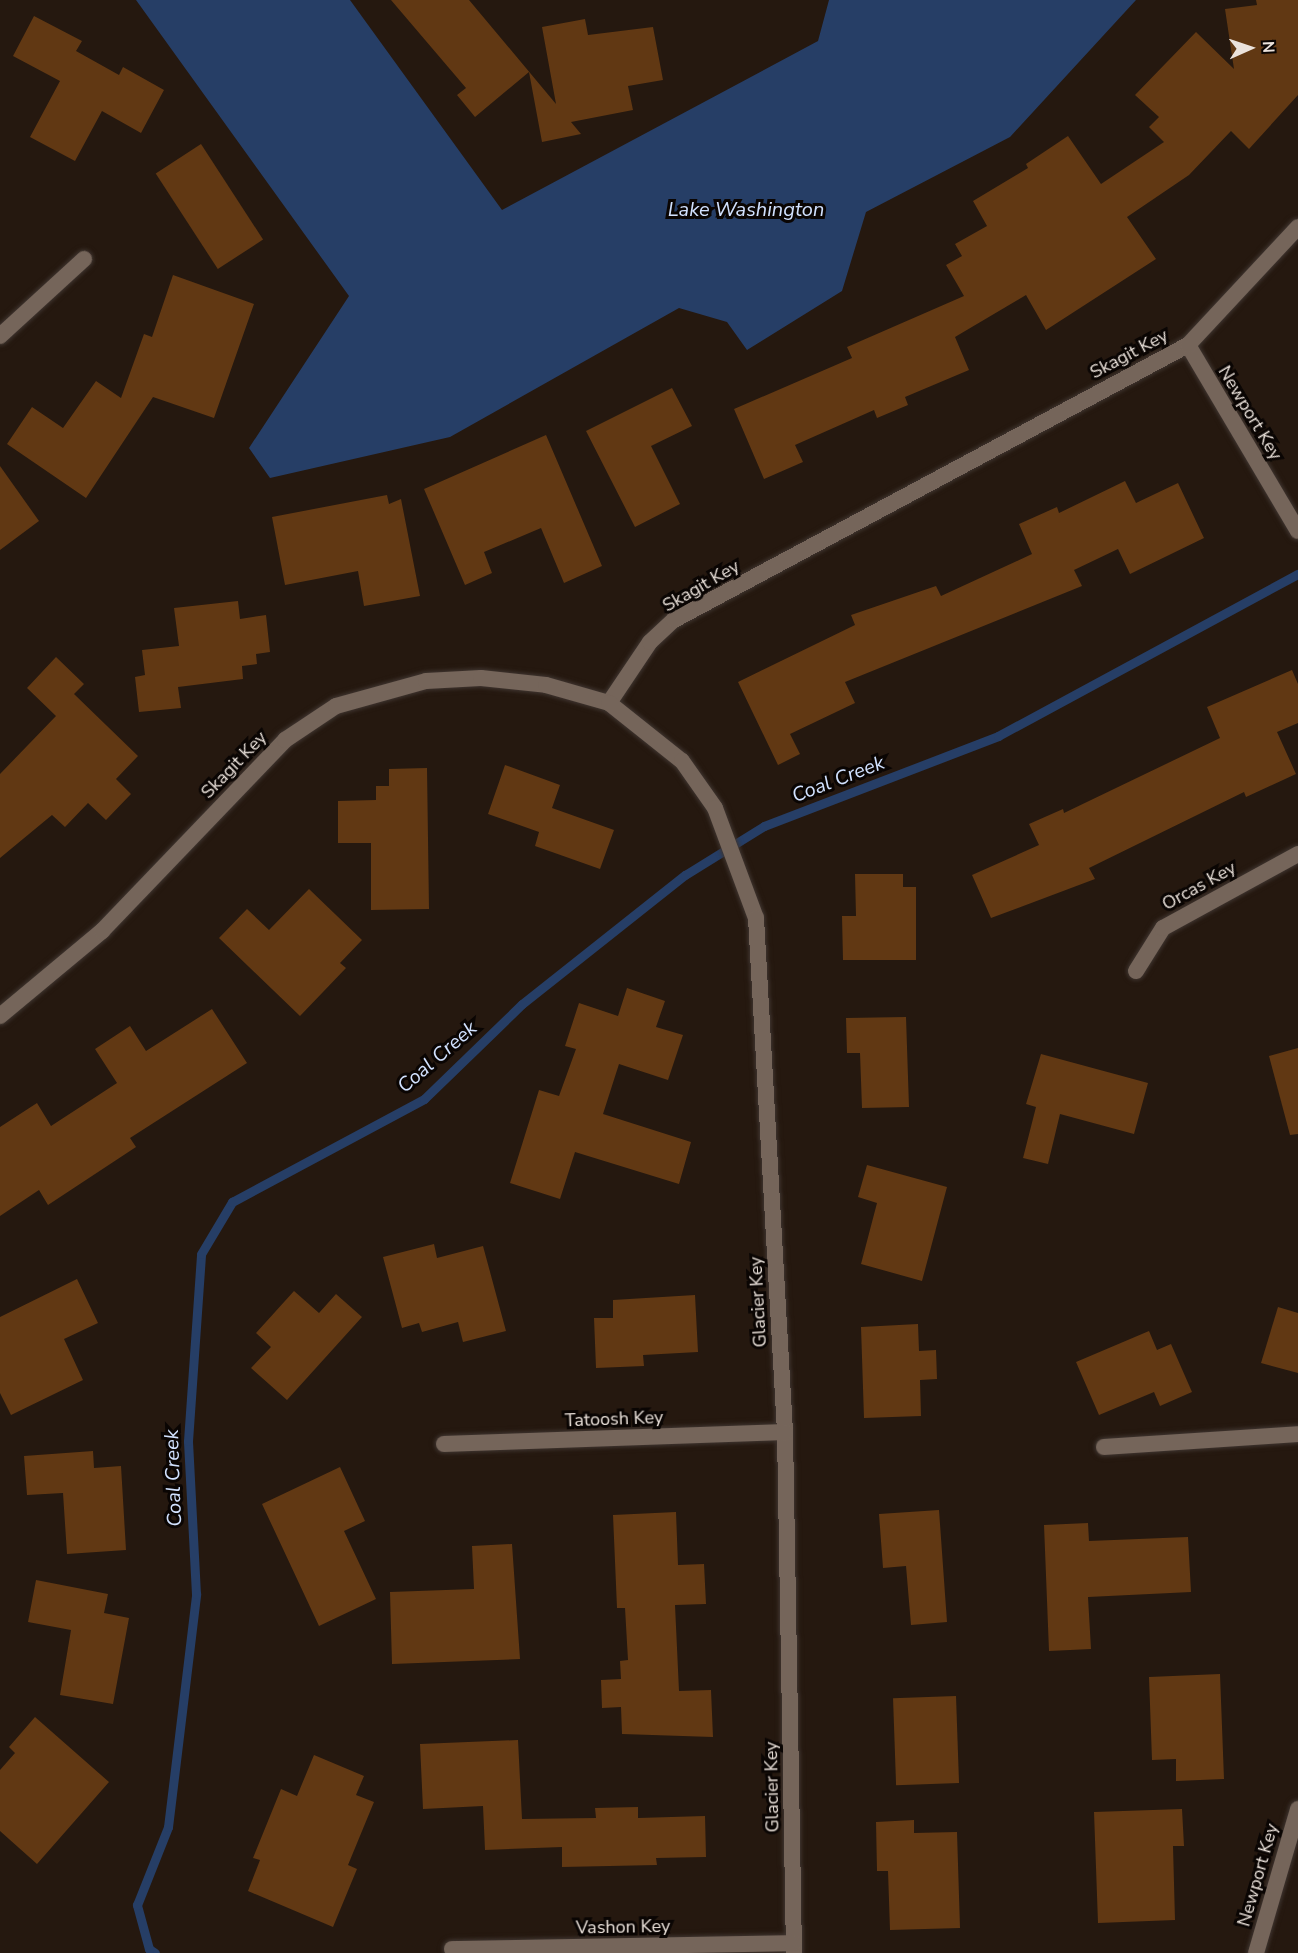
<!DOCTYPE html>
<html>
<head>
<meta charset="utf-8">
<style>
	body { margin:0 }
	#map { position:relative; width:1298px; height:1953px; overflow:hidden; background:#25180f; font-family:"Nunito Sans",sans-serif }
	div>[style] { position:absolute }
	.water>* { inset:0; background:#263e66 }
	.stream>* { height:9px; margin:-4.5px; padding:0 4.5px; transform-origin:4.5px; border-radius:4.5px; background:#263e66 }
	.building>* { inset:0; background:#613813; transform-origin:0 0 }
	.roads { filter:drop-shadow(0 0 2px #3f3530) drop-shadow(0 0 2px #3f3530) }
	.service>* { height:16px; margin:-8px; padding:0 8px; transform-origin:8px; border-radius:8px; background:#75655a }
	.minor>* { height:16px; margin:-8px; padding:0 8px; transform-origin:8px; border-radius:8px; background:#75655a }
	span { translate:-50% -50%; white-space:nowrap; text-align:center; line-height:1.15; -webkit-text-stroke:6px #0a0503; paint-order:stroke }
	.street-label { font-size:18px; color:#ebe2db }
	.water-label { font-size:20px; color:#d2e2ff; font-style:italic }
	.north { position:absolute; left:1220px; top:18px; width:60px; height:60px; -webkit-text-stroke:4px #0a0503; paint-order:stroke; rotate:87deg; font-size:16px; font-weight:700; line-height:24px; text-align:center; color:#ebe2db }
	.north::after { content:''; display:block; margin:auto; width:21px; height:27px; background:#ebe2db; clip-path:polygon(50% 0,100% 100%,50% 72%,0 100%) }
</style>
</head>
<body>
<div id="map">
	<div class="water">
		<i style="clip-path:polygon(136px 0,350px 0,502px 210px,818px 41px,829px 0,1136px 0,1010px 137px,866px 212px,842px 291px,747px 350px,727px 322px,679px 308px,450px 437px,270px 478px,249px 448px,349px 296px)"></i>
	</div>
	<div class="stream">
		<i style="left:155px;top:1953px;width:7px;rotate:-146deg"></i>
		<i style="left:149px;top:1949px;width:46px;rotate:-105.3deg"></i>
		<i style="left:137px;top:1905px;width:84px;rotate:-68.3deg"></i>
		<i style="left:168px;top:1827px;width:235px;rotate:-83.1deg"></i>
		<i style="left:196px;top:1594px;width:153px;rotate:-93deg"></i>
		<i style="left:188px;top:1441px;width:187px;rotate:-86deg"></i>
		<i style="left:201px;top:1254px;width:61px;rotate:-59.2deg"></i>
		<i style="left:232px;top:1202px;width:218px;rotate:-28.2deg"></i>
		<i style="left:424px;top:1099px;width:136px;rotate:-44.1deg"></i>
		<i style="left:522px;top:1004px;width:208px;rotate:-38.4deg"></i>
		<i style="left:685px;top:875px;width:93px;rotate:-31.8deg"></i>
		<i style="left:764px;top:826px;width:251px;rotate:-21deg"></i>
		<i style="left:998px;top:736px;width:341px;rotate:-28.4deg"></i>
	</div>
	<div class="building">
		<i style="clip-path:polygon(391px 0,469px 0,556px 104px,542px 27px,585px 19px,588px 35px,653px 27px,663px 80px,628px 86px,633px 110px,571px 122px,581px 134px,542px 142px,529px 72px,475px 117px,457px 95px,466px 88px)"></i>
		<i style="clip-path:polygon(1256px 0,1298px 0,1298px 95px,1249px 149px,1231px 131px,1189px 175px,1127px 217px,1156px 259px,1046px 330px,1026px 295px,955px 337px,969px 370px,905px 397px,908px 405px,877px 418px,874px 410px,795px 445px,803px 462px,764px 479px,734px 409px,852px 358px,847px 347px,964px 296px,946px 265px,962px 256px,955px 244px,987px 226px,973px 201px,1028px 168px,1026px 164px,1068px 136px,1101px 184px,1164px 142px,1149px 127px,1159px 117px,1135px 95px,1196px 32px,1234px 69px,1225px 9px,1257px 5px)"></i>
		<i style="clip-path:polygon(34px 16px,82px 41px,76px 51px,119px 75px,123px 67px,164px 90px,141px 133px,102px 111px,75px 161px,30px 137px,60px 81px,13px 56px)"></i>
		<i style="left:201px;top:144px;width:114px;height:54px;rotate:57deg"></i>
		<i style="clip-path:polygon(173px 275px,254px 304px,214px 418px,153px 397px,86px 498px,7px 444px,32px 407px,63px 428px,96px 381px,121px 398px,144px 334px,152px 337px)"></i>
		<i style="clip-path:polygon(672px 388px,692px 426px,651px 446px,680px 504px,635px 527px,586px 431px)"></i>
		<i style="clip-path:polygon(546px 435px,602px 566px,564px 583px,541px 528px,484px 552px,492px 573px,465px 585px,424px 489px)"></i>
		<i style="clip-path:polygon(0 466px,39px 521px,0 550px)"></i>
		<i style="clip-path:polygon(1125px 481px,1136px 503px,1178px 483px,1204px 538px,1130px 574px,1118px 549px,1074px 570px,1082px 586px,845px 682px,855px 703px,790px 734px,800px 754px,778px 765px,738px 682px,855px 625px,851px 615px,936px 586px,941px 596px,1032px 554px,1019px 524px,1057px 507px,1059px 513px)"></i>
		<i style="clip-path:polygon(387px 495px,389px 504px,401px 499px,420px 596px,364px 606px,358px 571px,285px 585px,272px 517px)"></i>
		<i style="clip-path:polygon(238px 601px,240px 619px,266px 615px,270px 652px,256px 654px,257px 664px,242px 666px,243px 679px,178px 687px,181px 708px,139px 712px,135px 677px,145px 675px,142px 650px,179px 646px,174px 608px)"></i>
		<i style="clip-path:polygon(56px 657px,84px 684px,74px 694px,138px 756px,116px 779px,131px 794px,106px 820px,88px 803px,65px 827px,52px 815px,0 858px,0 774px,56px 716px,27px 688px)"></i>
		<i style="clip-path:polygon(1292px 670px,1298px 684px,1298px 723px,1277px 732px,1296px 774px,1246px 797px,1244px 792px,1089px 868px,1095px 879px,991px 918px,972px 875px,1039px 845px,1029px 824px,1063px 809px,1064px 813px,1220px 738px,1207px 707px)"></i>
		<i style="clip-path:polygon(505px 765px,560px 785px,552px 808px,614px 830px,600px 869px,535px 846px,539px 832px,488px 814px)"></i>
		<i style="clip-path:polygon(427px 768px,429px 909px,371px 910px,371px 843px,338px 843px,338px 801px,376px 800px,376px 786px,389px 786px,389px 769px)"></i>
		<i style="clip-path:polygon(855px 874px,903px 874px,903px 887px,916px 887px,916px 960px,843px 960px,842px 916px,856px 916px)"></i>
		<i style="clip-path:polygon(309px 889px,362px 940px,340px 963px,346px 968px,300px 1016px,219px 938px,247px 909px,269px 930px)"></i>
		<i style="clip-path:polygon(627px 988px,665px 1001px,656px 1027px,683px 1035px,668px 1080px,619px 1064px,603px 1114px,691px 1142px,679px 1184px,575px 1152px,560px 1199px,510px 1183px,539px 1090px,559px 1096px,576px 1049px,565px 1046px,579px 1003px,618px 1016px)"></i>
		<i style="clip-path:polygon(212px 1009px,247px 1063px,130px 1138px,136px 1147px,48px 1205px,39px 1190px,0 1216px,0 1127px,37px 1103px,51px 1126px,117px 1083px,95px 1049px,130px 1026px,146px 1051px)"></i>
		<i style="clip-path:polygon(906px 1017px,909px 1107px,862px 1108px,860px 1053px,847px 1053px,846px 1018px)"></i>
		<i style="clip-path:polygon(1298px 1048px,1298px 1134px,1290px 1135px,1269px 1056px)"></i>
		<i style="clip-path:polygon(1041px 1054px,1148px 1083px,1134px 1134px,1060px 1114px,1048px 1164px,1023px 1158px,1036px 1107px,1026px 1104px)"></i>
		<i style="clip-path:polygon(867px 1165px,947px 1187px,922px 1281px,861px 1264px,877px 1203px,858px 1197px)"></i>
		<i style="clip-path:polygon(434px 1244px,437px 1258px,483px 1246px,506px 1331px,463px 1342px,458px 1322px,422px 1332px,419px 1323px,402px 1328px,383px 1257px)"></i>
		<i style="clip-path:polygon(77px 1279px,98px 1323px,64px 1339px,83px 1380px,11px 1415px,0 1393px,0 1317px)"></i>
		<i style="clip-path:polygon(294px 1291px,319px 1313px,336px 1294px,362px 1317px,287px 1400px,251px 1368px,271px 1347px,256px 1333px)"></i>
		<i style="clip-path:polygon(695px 1295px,698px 1352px,643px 1355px,644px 1366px,596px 1368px,594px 1318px,613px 1318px,613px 1300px)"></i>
		<i style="clip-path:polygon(1278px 1307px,1298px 1313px,1298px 1373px,1261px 1363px)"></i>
		<i style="clip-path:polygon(918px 1324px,919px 1351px,936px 1350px,937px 1379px,920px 1380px,921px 1416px,864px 1418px,861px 1327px)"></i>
		<i style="clip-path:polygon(1149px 1331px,1157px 1350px,1171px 1344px,1192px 1392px,1160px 1406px,1154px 1392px,1099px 1415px,1076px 1362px)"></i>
		<i style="clip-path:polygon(93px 1451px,94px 1468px,121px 1466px,126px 1550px,67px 1554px,63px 1493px,27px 1495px,24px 1456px)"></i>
		<i style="clip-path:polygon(340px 1467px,365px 1521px,344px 1531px,376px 1599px,319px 1626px,262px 1504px)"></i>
		<i style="clip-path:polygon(939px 1510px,947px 1622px,911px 1625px,906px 1566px,883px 1568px,879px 1514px)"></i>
		<i style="clip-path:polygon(676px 1512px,678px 1565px,704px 1564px,706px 1604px,675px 1605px,679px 1691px,711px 1690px,713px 1737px,622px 1734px,621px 1707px,602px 1708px,601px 1680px,621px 1679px,620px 1661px,628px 1660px,625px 1608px,617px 1608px,613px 1515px)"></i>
		<i style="clip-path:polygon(1088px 1523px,1089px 1541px,1188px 1537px,1191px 1592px,1088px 1597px,1091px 1649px,1049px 1651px,1044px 1525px)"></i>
		<i style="clip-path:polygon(512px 1544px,520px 1659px,392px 1664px,390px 1592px,474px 1589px,472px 1546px)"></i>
		<i style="clip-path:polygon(36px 1580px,108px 1594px,104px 1613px,129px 1618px,113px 1704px,60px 1695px,71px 1630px,28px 1622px)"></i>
		<i style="clip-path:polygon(1220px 1674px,1224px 1779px,1176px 1781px,1176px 1759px,1152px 1760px,1149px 1677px)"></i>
		<i style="left:956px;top:1696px;width:87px;height:63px;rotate:88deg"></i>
		<i style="clip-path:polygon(35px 1717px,109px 1782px,37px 1864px,0 1831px,0 1770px,15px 1753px,9px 1747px)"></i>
		<i style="clip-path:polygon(518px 1740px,522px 1819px,596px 1818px,595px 1808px,638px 1807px,638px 1818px,705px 1816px,706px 1857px,656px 1858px,657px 1865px,562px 1867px,562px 1847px,485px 1850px,483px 1806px,423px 1809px,420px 1744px)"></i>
		<i style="clip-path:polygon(314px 1755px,364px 1776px,356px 1795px,374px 1802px,348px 1865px,357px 1869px,333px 1927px,248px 1891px,260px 1860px,253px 1858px,281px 1789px,297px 1796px)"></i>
		<i style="clip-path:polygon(1182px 1809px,1184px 1846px,1173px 1846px,1175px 1920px,1098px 1923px,1094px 1812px)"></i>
		<i style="clip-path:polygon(914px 1820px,914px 1833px,957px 1832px,960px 1928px,890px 1930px,888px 1871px,877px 1871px,876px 1822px)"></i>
	</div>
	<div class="roads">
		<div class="service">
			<i style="left:1104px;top:1447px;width:194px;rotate:-3.8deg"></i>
		</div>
		<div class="minor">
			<i style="left:0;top:336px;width:114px;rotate:-42.5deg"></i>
			<i style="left:1188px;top:345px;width:216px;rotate:59.4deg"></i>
			<i style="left:609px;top:703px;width:73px;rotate:-56.1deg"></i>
			<i style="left:650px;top:642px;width:33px;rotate:-43deg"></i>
			<i style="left:674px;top:620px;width:583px;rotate:-28.15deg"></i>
			<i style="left:1188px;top:345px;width:161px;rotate:-47deg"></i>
			<i style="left:1136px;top:971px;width:51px;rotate:-57.9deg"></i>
			<i style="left:1163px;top:928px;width:154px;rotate:-28.7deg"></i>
			<i style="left:0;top:1016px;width:133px;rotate:-39.8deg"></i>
			<i style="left:102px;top:931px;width:265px;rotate:-46.2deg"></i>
			<i style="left:285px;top:740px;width:61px;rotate:-33.7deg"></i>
			<i style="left:336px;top:706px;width:93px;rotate:-15.5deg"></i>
			<i style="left:426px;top:681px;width:55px;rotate:-3.1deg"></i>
			<i style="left:481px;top:678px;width:65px;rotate:6.1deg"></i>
			<i style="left:546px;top:685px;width:66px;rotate:15.9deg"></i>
			<i style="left:609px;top:703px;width:93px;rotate:38.5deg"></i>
			<i style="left:682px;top:761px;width:57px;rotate:54.9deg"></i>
			<i style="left:715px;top:808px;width:117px;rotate:69.6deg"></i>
			<i style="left:756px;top:918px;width:515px;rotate:86.77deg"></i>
			<i style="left:785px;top:1432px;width:521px;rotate:89.01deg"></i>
			<i style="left:444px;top:1444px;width:341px;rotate:-2deg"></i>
			<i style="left:452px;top:1949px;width:342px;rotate:-1deg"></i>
			<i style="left:1256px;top:1953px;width:150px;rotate:-73.7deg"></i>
		</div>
	</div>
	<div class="street-label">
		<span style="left:1129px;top:354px;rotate:-28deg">Skagit Key</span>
		<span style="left:1250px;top:413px;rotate:59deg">Newport Key</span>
		<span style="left:701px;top:586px;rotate:-30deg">Skagit Key</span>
		<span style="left:234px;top:765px;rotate:-46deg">Skagit Key</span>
		<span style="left:1199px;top:886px;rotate:-29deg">Orcas Key</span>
		<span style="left:758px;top:1302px;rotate:-93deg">Glacier Key</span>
		<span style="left:614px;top:1419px;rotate:-2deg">Tatoosh Key</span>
		<span style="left:772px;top:1787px;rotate:-91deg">Glacier Key</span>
		<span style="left:1258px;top:1875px;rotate:-74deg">Newport Key</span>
		<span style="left:623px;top:1927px;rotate:-1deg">Vashon Key</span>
	</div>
	<div class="water-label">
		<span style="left:746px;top:209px">Lake Washington</span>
		<span style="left:838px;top:779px;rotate:-21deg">Coal Creek</span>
		<span style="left:437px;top:1057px;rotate:-41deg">Coal Creek</span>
		<span style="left:173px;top:1478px;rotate:-92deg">Coal Creek</span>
	</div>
	<div class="north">N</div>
</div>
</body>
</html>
